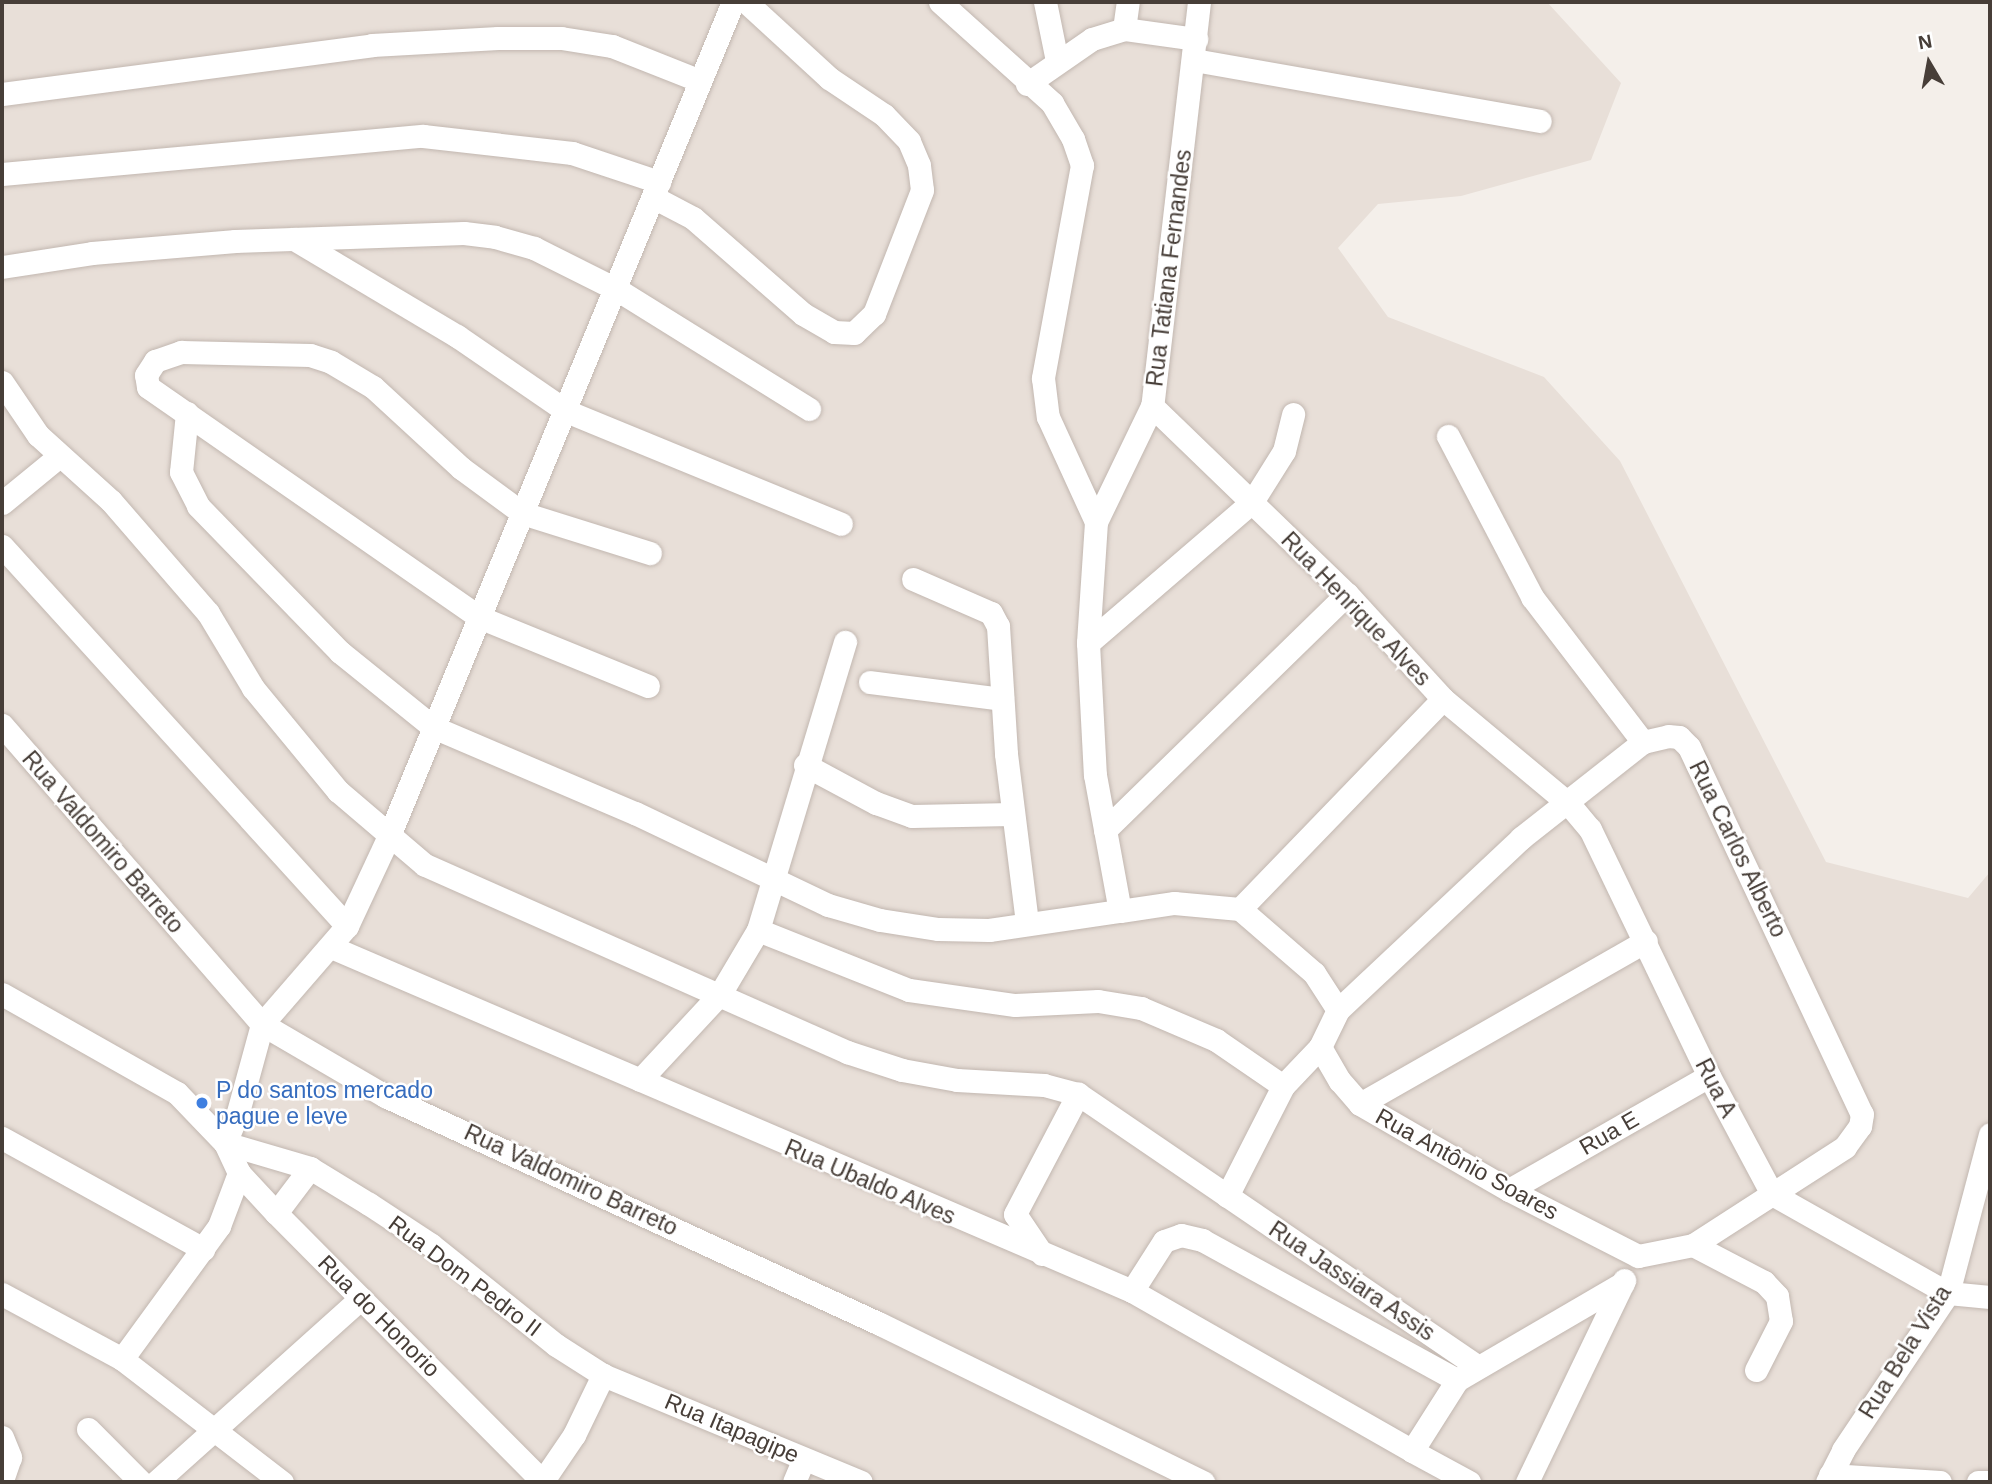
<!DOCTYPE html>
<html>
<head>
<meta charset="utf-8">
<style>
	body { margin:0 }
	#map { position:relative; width:1992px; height:1484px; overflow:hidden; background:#f4efea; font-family:Helvetica,sans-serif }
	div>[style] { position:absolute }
	.residential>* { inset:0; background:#e8dfd8 }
	.roads { filter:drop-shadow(0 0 2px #c2b7b0) drop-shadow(0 0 2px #c2b7b0) }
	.minor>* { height:23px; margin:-11.5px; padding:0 11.5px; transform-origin:11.5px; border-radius:11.5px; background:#fff }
	.dots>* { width:19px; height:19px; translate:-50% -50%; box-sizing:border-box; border:4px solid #fff; border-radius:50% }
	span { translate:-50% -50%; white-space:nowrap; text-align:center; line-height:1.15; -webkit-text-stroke:5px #fff; paint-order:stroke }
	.street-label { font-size:23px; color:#473e38 }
	.shop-label { font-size:23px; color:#366cbe }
	.left { translate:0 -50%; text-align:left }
	.frame { position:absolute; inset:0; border:4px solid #473e38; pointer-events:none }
	.north { position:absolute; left:1894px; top:28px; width:70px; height:70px; -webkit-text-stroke:5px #fff; paint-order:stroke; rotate:350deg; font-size:19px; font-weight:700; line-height:28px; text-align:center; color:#473e38 }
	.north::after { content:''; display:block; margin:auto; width:24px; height:32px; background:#473e38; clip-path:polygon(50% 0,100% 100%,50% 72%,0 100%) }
</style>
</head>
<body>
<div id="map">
	<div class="residential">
		<i style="clip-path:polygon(2px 2px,1547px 2px,1621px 83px,1591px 160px,1461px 196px,1378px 204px,1338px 248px,1388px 317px,1544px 377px,1620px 461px,1826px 862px,1968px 898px,1990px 872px,1990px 1482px,2px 1482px)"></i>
	</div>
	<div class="roads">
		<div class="minor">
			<i style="left:940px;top:2px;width:151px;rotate:42deg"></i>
			<i style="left:1052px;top:103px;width:42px;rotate:59.7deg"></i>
			<i style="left:1073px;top:139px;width:28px;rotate:71deg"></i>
			<i style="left:1082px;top:165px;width:217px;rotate:100.4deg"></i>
			<i style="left:1043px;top:378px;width:39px;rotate:83deg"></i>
			<i style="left:1048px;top:417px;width:115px;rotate:65.4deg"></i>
			<i style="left:1045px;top:2px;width:60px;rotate:78.5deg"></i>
			<i style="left:1199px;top:2px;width:407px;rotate:96.6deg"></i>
			<i style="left:1152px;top:406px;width:129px;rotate:115.8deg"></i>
			<i style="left:1096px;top:522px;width:121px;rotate:93.8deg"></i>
			<i style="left:1088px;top:643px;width:132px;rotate:87deg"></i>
			<i style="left:1095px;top:775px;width:138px;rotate:79.6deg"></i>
			<i style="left:1120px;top:911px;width:55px;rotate:-8.4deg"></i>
			<i style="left:1174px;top:903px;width:66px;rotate:5.2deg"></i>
			<i style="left:1240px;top:909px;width:98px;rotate:40.9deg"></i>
			<i style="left:1314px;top:973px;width:44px;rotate:57deg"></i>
			<i style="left:1124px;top:29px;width:27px;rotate:-82deg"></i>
			<i style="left:1194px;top:60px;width:351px;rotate:10deg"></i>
			<i style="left:1027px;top:84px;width:79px;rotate:-34.7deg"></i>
			<i style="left:1092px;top:39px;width:34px;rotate:-17deg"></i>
			<i style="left:1124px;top:29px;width:73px;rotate:7.9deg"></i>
			<i style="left:2px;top:94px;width:373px;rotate:-7.5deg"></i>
			<i style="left:372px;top:45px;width:126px;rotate:-3.2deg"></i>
			<i style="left:498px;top:38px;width:63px"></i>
			<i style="left:561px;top:38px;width:52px;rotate:8.9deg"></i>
			<i style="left:612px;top:46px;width:92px;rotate:21.6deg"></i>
			<i style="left:2px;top:174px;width:423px;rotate:-5.2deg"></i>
			<i style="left:423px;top:136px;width:150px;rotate:6.5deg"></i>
			<i style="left:572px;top:153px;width:92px;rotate:18.4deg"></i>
			<i style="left:653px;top:197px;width:45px;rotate:27.7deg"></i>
			<i style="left:693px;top:218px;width:146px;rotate:41.1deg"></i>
			<i style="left:803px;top:314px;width:36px;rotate:30deg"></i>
			<i style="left:834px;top:332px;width:20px;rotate:3deg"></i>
			<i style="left:854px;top:333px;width:28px;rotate:-44deg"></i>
			<i style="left:874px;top:314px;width:133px;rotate:-68.8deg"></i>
			<i style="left:922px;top:190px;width:25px;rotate:-97deg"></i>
			<i style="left:919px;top:165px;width:26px;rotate:-113deg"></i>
			<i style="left:909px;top:141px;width:36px;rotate:-134deg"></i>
			<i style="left:884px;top:115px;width:66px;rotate:-146.1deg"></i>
			<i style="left:829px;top:78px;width:113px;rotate:-137.5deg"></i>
			<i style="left:294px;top:239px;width:190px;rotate:30.8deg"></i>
			<i style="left:457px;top:336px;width:132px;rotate:34.5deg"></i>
			<i style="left:566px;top:411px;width:297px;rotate:22.3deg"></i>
			<i style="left:2px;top:267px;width:91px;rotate:-8.8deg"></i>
			<i style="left:92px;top:253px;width:144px;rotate:-4.8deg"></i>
			<i style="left:235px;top:241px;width:229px;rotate:-2deg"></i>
			<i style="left:464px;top:233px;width:31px;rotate:7deg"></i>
			<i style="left:495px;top:237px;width:41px;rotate:15.8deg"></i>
			<i style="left:534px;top:248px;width:94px;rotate:26.6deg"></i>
			<i style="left:618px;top:290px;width:225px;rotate:31.9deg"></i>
			<i style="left:2px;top:382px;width:64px;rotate:55.8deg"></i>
			<i style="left:38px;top:435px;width:98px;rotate:42.1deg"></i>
			<i style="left:111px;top:501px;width:148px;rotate:49.1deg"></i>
			<i style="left:208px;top:613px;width:87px;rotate:59deg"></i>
			<i style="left:253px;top:688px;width:134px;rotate:50.5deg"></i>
			<i style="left:338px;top:791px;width:114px;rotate:40.4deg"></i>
			<i style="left:425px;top:865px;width:462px;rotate:23.9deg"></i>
			<i style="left:847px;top:1052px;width:58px;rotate:18.1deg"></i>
			<i style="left:902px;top:1070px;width:56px;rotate:10.3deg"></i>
			<i style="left:957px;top:1080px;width:87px;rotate:3.3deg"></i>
			<i style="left:1044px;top:1085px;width:35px;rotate:15deg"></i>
			<i style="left:1078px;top:1094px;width:482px;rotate:34.3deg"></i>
			<i style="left:1152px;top:406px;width:271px;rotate:44deg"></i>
			<i style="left:1347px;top:594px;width:142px;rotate:47.6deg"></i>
			<i style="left:1443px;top:699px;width:163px;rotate:39.8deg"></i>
			<i style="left:1568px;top:803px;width:34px;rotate:50deg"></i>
			<i style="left:1590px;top:829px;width:274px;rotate:64.3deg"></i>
			<i style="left:1709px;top:1076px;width:134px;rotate:61.9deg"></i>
			<i style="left:1772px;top:1194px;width:202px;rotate:29.4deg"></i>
			<i style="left:1948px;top:1293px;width:42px;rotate:5.4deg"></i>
			<i style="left:187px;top:413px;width:59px;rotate:95.8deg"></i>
			<i style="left:181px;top:472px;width:38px;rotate:63deg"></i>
			<i style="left:198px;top:506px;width:204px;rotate:45.8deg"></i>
			<i style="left:340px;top:652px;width:119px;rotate:38.9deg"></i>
			<i style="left:433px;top:727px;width:220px;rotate:23.1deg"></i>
			<i style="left:635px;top:813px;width:214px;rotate:25.5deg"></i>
			<i style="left:828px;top:905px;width:54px;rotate:16.1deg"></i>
			<i style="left:880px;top:920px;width:59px;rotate:8.8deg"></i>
			<i style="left:938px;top:929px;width:51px;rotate:1.1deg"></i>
			<i style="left:989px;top:930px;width:132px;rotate:-8.3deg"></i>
			<i style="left:1448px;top:436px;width:182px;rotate:62.4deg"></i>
			<i style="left:1532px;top:597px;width:183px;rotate:52.6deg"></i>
			<i style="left:1643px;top:742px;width:26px;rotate:-13deg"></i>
			<i style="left:1668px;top:736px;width:11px;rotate:5deg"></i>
			<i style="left:1679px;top:737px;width:14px;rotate:45deg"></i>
			<i style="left:1689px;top:747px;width:406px;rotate:64.8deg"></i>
			<i style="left:1862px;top:1114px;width:12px;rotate:99deg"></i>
			<i style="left:1860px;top:1126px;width:26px;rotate:126deg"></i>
			<i style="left:1845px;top:1147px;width:181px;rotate:147.2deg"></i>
			<i style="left:1693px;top:1245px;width:56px;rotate:168.7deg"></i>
			<i style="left:2px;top:503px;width:72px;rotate:-39.4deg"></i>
			<i style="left:2px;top:546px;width:513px;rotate:47.76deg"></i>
			<i style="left:913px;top:579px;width:85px;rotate:23.6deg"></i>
			<i style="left:991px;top:613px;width:15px;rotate:62deg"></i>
			<i style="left:998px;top:626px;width:128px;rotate:86.4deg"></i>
			<i style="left:1006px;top:754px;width:169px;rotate:82.9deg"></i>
			<i style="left:1088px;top:643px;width:216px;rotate:-40.7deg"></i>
			<i style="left:1252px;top:502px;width:60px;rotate:-57.9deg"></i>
			<i style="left:1284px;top:451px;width:38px;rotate:-76deg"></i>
			<i style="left:870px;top:682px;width:133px;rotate:7.3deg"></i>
			<i style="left:648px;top:686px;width:183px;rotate:-157.8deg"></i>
			<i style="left:479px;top:617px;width:403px;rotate:-145.2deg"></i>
			<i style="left:148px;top:387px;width:12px;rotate:-99deg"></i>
			<i style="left:146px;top:375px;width:17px;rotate:-57deg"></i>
			<i style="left:155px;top:361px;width:28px;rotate:-19deg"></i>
			<i style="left:181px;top:352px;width:129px;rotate:1.3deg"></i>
			<i style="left:310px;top:355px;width:22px;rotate:18deg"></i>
			<i style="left:331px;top:362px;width:49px;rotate:30.8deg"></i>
			<i style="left:373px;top:387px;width:120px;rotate:42.6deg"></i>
			<i style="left:461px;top:468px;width:76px;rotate:36.4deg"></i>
			<i style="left:522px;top:513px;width:134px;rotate:17.4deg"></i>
			<i style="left:2px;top:725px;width:396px;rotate:49deg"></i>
			<i style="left:262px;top:1024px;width:143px;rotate:30.3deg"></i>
			<i style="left:385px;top:1096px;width:545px;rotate:24.73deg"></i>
			<i style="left:880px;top:1324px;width:360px;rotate:26.1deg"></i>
			<i style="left:805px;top:765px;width:81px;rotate:28.2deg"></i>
			<i style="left:876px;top:803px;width:38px;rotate:20deg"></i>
			<i style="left:912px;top:816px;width:100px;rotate:-1.1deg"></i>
			<i style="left:1105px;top:830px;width:338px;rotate:-44.3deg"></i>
			<i style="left:1240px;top:909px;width:292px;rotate:-46deg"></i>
			<i style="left:758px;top:930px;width:162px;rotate:21.7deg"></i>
			<i style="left:909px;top:990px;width:107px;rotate:8.1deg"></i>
			<i style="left:1015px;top:1005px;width:83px;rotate:-2.8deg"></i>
			<i style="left:1098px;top:1001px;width:44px;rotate:9.2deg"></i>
			<i style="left:1141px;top:1008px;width:82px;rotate:23.1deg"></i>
			<i style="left:1216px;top:1040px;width:81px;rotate:34.5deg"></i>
			<i style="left:331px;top:947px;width:872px;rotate:23.24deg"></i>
			<i style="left:1132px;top:1291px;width:322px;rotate:29.7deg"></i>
			<i style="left:1412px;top:1451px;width:84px;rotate:-57.6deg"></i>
			<i style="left:1457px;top:1380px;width:192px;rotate:-30.3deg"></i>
			<i style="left:2px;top:994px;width:201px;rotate:29.5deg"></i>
			<i style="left:177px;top:1093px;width:69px;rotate:46.2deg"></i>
			<i style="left:225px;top:1143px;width:89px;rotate:16.4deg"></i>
			<i style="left:310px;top:1168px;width:69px;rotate:31.4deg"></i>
			<i style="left:369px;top:1204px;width:73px;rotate:33.3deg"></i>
			<i style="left:430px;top:1244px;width:161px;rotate:38.7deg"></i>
			<i style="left:556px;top:1345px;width:56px;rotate:32.6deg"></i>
			<i style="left:603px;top:1375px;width:279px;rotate:22.5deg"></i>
			<i style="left:1320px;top:1047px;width:39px;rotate:60deg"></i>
			<i style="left:1340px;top:1081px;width:30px;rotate:49deg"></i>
			<i style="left:1360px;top:1104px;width:172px;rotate:30deg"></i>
			<i style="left:1509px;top:1190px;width:145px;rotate:27.1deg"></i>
			<i style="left:640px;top:1080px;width:117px;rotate:-47.1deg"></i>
			<i style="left:720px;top:994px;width:74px;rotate:-59.3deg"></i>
			<i style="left:758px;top:930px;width:301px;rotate:-73.2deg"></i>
			<i style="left:1360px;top:1104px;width:329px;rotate:-29.7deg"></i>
			<i style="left:2px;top:1138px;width:230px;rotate:28.9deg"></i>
			<i style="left:225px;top:1143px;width:34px;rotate:-67deg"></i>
			<i style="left:238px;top:1112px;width:91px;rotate:-74.7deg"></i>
			<i style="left:262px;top:1024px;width:130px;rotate:-49.1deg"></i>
			<i style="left:347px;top:926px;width:99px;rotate:-65deg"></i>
			<i style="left:389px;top:836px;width:902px;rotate:-67.59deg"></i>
			<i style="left:225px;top:1143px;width:33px;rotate:65deg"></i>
			<i style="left:239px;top:1173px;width:54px;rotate:47.2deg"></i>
			<i style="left:276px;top:1213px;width:379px;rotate:45.2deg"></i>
			<i style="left:1509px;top:1190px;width:230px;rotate:-29.7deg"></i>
			<i style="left:1227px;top:1196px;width:123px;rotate:-63deg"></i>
			<i style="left:1283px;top:1086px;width:54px;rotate:-46.5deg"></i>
			<i style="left:1320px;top:1047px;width:41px;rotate:-64.1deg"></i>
			<i style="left:1338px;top:1010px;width:251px;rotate:-43.2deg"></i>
			<i style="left:1521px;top:838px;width:155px;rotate:-38.2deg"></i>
			<i style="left:276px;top:1213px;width:56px;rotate:-52.9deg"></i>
			<i style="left:1693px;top:1245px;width:80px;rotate:27.5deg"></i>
			<i style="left:1764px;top:1282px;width:19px;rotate:47deg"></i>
			<i style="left:1777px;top:1296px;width:25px;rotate:81deg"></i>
			<i style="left:1781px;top:1321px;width:55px;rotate:117deg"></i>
			<i style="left:1042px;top:1254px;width:48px;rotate:-124deg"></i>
			<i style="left:1015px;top:1214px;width:136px;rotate:-62.3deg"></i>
			<i style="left:1132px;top:1291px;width:59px;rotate:-57.4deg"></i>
			<i style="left:1164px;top:1241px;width:18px;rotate:-19deg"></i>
			<i style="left:1181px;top:1235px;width:22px;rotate:13deg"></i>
			<i style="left:1202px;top:1240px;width:291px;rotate:28.8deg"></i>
			<i style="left:2px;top:1294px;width:136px;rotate:28.4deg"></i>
			<i style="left:122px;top:1359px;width:202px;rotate:37.6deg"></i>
			<i style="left:122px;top:1359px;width:165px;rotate:-53.9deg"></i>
			<i style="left:219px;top:1226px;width:57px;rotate:-69.3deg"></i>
			<i style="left:88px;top:1429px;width:75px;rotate:45deg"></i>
			<i style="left:2px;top:1437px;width:22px;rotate:68deg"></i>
			<i style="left:10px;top:1457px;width:24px;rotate:109deg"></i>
			<i style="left:1412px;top:1451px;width:65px;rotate:28.5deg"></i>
			<i style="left:1830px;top:1475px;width:110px;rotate:3.6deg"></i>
			<i style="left:156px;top:1482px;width:275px;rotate:-41.9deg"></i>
			<i style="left:542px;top:1482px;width:57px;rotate:-55.8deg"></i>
			<i style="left:574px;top:1435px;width:67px;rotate:-64.2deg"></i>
			<i style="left:794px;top:1482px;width:25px;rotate:-67deg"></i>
			<i style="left:1527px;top:1482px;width:224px;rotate:-64.3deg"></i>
			<i style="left:1827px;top:1482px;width:36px;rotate:-63deg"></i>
			<i style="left:1843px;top:1450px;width:189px;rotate:-56.2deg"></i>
			<i style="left:1948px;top:1293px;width:164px;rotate:-75.2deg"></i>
			<i style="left:1978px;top:1482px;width:12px"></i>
		</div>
	</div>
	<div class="dots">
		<i style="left:202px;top:1103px;background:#3f7fe0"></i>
	</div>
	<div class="street-label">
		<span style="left:1169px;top:268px;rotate:-83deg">Rua Tatiana Fernandes</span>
		<span style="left:1356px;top:609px;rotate:46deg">Rua Henrique Alves</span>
		<span style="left:103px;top:842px;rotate:49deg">Rua Valdomiro Barreto</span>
		<span style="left:1738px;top:849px;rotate:64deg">Rua Carlos Alberto</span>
		<span style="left:1716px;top:1088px;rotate:63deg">Rua A</span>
		<span style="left:1609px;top:1133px;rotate:-30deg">Rua E</span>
		<span style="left:1467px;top:1164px;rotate:29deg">Rua Antônio Soares</span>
		<span style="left:571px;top:1180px;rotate:25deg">Rua Valdomiro Barreto</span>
		<span style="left:870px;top:1182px;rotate:23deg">Rua Ubaldo Alves</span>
		<span style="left:465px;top:1276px;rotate:37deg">Rua Dom Pedro II</span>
		<span style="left:1352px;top:1281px;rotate:34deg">Rua Jassiara Assis</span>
		<span style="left:379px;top:1316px;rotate:45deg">Rua do Honorio</span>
		<span style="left:1905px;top:1352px;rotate:-58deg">Rua Bela Vista</span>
		<span style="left:732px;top:1428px;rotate:23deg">Rua Itapagipe</span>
	</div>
	<div class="shop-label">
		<span class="left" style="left:216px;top:1103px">P do santos mercado<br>pague e leve</span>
	</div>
	<div class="frame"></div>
	<div class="north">N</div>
</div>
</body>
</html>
